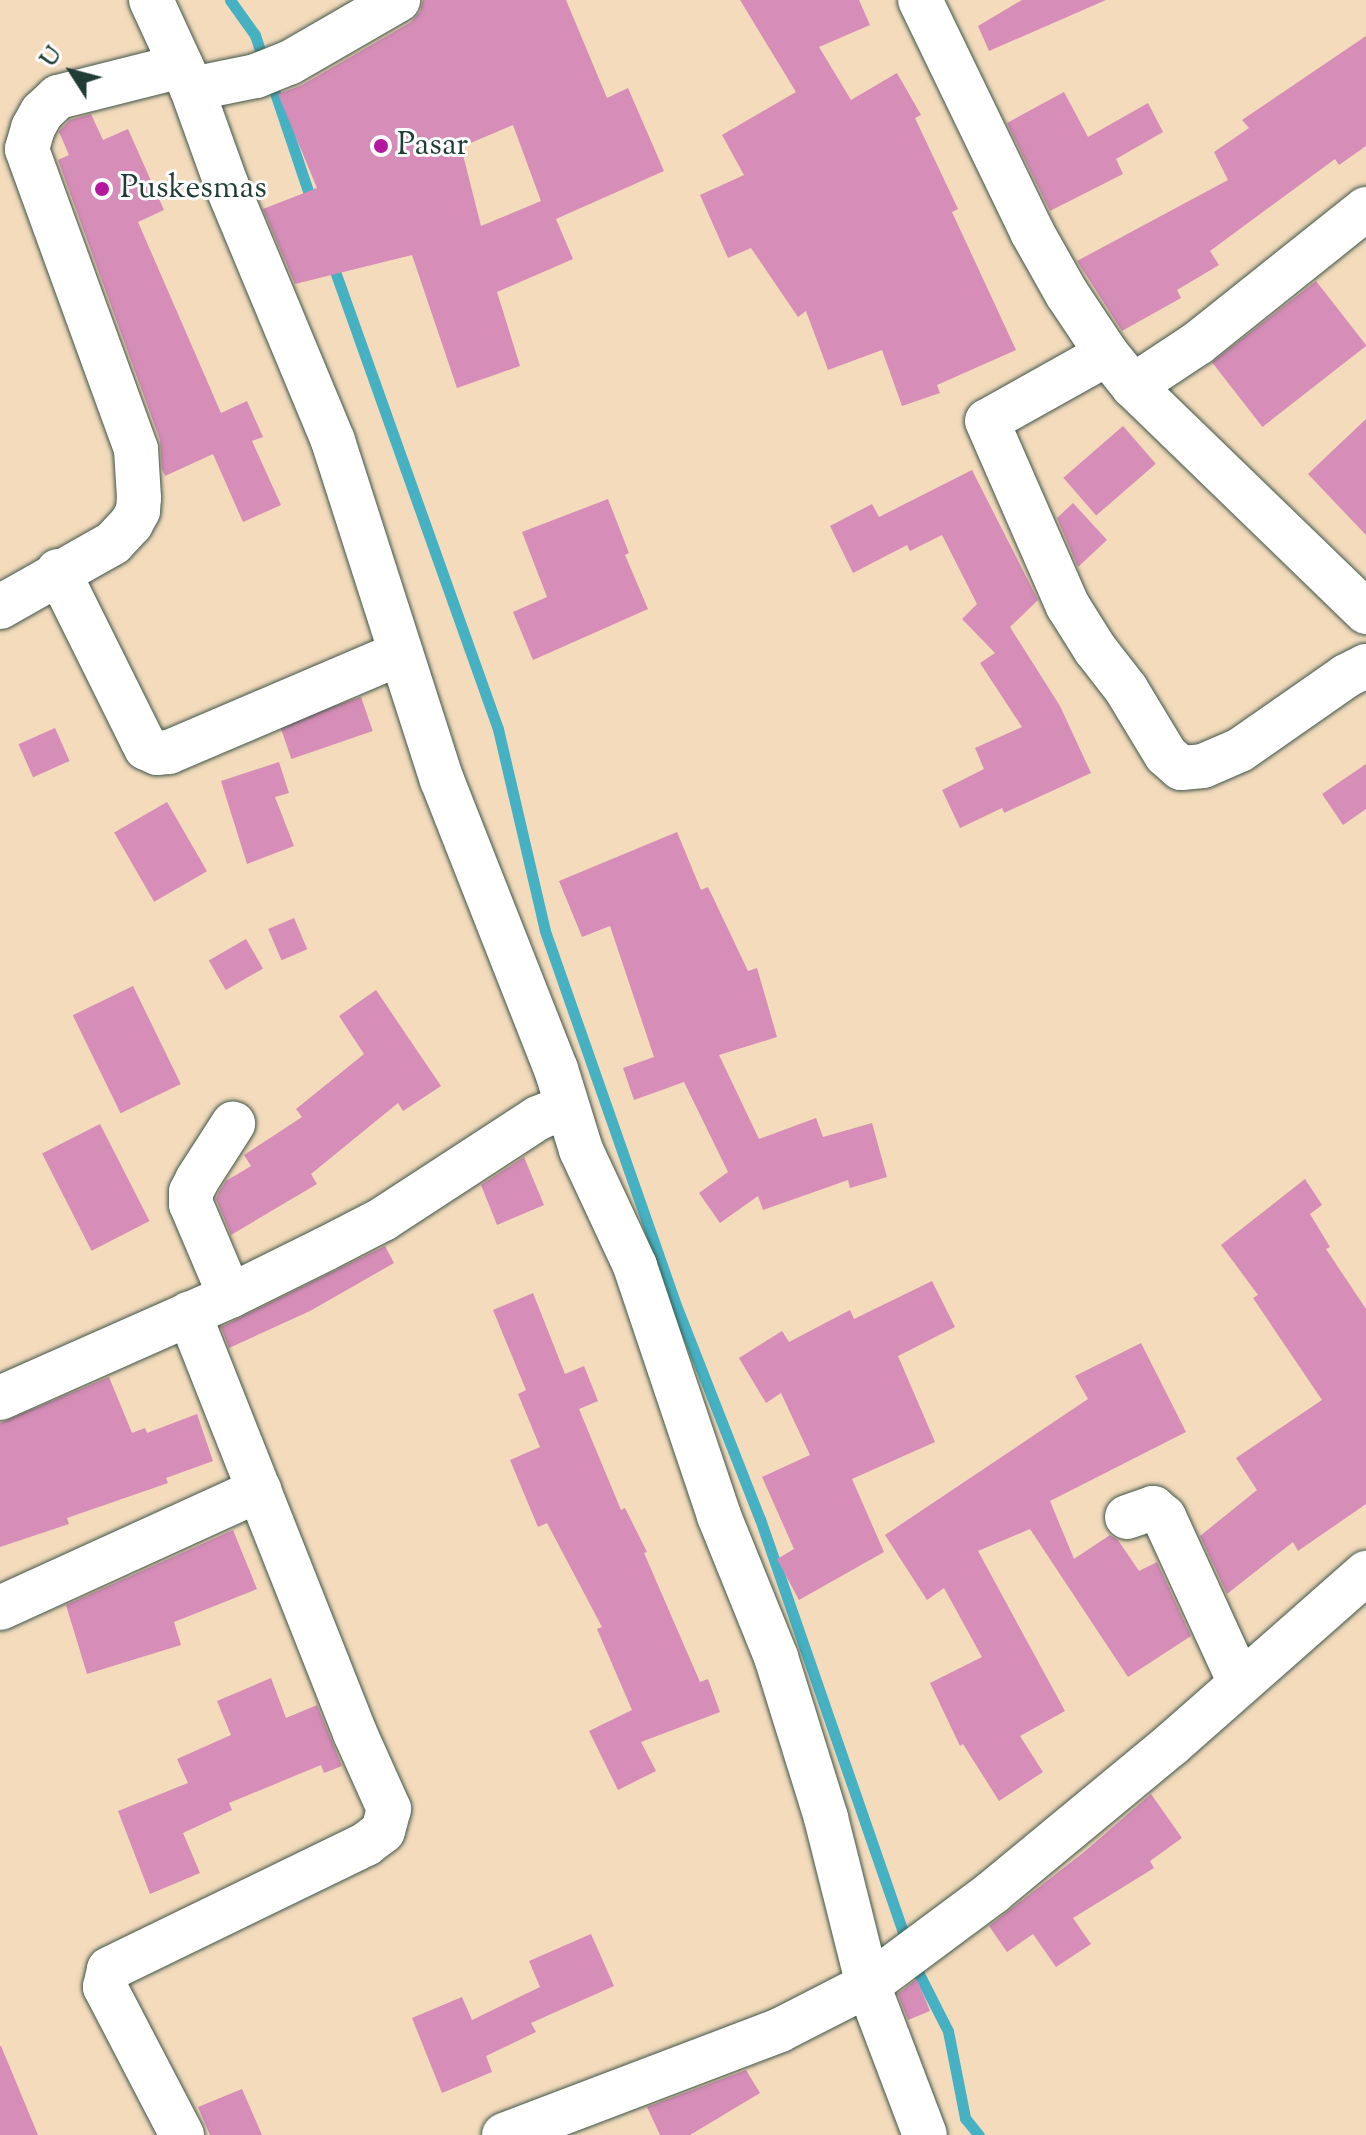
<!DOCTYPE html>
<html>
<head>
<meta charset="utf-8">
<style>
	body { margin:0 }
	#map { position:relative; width:1366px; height:2135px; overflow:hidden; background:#f3dbbc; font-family:"Sorts Mill Goudy",serif }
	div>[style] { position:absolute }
	.stream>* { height:11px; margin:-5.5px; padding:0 5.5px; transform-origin:5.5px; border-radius:5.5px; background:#45b1c2 }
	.building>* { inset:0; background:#d68db7; transform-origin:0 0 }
	.roads { filter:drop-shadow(0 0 2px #3f5548) drop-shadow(0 0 2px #3f5548) }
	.minor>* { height:44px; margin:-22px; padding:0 22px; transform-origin:22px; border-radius:22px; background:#fff }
	.dots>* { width:22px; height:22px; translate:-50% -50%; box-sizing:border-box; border:4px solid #fff; border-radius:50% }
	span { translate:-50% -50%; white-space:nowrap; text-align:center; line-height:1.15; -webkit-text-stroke:6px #fff; paint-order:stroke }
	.poi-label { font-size:32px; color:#1f3d34 }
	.left { translate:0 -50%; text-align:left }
	.north { position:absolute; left:32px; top:32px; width:80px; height:80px; -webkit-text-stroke:6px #fff; paint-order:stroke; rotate:306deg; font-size:22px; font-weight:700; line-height:32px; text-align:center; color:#1f3d34 }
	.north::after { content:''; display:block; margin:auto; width:28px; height:36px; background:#1f3d34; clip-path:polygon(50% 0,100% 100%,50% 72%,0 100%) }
</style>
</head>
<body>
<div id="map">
	<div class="stream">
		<i style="left:230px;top:0;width:43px;rotate:54.5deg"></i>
		<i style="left:255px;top:35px;width:28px;rotate:72deg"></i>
		<i style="left:270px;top:78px;width:135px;rotate:71.4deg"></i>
		<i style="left:331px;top:260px;width:498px;rotate:70.4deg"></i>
		<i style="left:498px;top:729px;width:207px;rotate:76.9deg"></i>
		<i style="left:545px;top:931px;width:391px;rotate:70.7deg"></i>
		<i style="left:674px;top:1300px;width:235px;rotate:68.6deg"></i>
		<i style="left:760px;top:1519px;width:452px;rotate:70.9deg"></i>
		<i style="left:913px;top:1962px;width:77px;rotate:63.1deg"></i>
		<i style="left:948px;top:2031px;width:89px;rotate:78.9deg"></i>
		<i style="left:965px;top:2118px;width:22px;rotate:51deg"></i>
	</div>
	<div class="building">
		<i style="clip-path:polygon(evenodd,423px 0,566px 0,607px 98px,628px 88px,664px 171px,556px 219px,573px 259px,497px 292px,520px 366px,457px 388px,412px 255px,295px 284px,263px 209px,317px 188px,278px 94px,302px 85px,411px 22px,420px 12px,423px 0,513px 125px,541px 201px,481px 226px,461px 147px,513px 125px)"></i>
		<i style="clip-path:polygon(740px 0,859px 0,870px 25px,819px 47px,851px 100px,897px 73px,921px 115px,915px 118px,958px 209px,952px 212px,1016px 350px,937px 385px,940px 393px,902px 406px,882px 350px,828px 370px,806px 311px,798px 317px,751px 248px,728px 258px,700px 195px,744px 175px,722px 135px,796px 92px)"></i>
		<i style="clip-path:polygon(1022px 0,1106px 0,989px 51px,978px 26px)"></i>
		<i style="clip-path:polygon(1366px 36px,1366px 146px,1339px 165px,1335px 159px,1210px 251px,1219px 265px,1177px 290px,1181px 298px,1122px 331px,1077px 261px,1228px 180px,1214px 152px,1249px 128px,1242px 120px)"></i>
		<i style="clip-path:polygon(1064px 92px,1088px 137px,1148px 103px,1163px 132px,1116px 159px,1123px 174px,1050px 211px,1007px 123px)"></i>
		<i style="clip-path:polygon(91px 114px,103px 140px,128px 129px,164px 210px,138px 222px,221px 413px,247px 401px,263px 437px,252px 441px,281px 505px,243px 522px,213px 454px,165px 476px,162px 469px,160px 440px,58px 160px,69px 155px,59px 132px,62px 128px,70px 120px)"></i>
		<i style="left:1316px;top:281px;width:82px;height:132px;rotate:52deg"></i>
		<i style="clip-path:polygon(1366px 419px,1366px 535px,1308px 474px)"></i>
		<i style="left:1123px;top:426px;width:50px;height:79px;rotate:49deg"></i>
		<i style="clip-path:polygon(972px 470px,1038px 600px,1010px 627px,1060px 706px,1091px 773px,1004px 813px,1002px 808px,960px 828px,942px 790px,984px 769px,975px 748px,1022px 727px,980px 663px,995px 653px,962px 619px,977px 604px,942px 535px,910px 551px,907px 545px,853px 573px,830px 526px,872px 504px,879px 517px)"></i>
		<i style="clip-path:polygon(608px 499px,629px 553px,625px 555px,648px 609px,533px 660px,513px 612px,547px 597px,522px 532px)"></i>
		<i style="clip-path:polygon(1073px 503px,1107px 540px,1078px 567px,1057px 518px)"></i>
		<i style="left:361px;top:697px;width:36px;height:86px;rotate:71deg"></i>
		<i style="left:55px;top:728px;width:36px;height:40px;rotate:66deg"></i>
		<i style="clip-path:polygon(279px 762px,289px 793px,275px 797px,294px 846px,247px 864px,221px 781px)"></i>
		<i style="clip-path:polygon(1366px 764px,1366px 809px,1343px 825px,1322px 794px)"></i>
		<i style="left:167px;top:802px;width:80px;height:61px;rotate:60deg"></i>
		<i style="clip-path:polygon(677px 832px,701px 890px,708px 887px,748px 971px,757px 968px,777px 1037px,719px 1055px,759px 1139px,816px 1118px,823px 1137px,872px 1123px,887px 1177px,850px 1188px,848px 1180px,763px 1210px,758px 1196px,720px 1223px,699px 1193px,728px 1172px,684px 1082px,634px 1100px,623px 1068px,654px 1057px,610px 926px,582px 937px,559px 881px)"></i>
		<i style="left:294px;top:918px;width:34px;height:28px;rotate:67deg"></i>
		<i style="left:246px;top:939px;width:34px;height:43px;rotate:60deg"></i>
		<i style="left:133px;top:986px;width:109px;height:67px;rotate:64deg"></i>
		<i style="clip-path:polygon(376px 990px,441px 1086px,403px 1111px,398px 1103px,311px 1174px,317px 1184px,231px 1235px,216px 1199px,219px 1192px,226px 1181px,251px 1166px,244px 1155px,302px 1117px,296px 1109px,364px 1054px,339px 1016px)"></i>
		<i style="left:100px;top:1124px;width:109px;height:65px;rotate:63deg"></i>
		<i style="clip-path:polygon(524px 1157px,544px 1205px,497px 1225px,481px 1185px)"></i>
		<i style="clip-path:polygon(1305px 1179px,1322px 1205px,1310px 1214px,1330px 1247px,1326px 1249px,1366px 1309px,1366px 1504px,1298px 1551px,1293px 1542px,1227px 1594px,1200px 1536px,1257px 1490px,1236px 1458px,1322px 1400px,1253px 1298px,1258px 1295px,1221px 1245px)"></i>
		<i style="clip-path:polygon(385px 1246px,394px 1263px,310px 1311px,229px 1348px,221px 1327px)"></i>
		<i style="clip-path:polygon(932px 1281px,955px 1327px,898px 1356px,935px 1442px,852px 1479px,884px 1552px,799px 1600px,777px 1559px,794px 1549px,762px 1477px,810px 1455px,781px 1393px,766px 1403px,739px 1358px,782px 1331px,789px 1342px,850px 1310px,854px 1319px)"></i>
		<i style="clip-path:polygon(533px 1293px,565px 1374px,584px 1366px,598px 1401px,579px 1409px,621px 1510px,625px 1508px,647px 1552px,644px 1553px,700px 1682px,708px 1679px,720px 1712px,641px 1742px,656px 1771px,618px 1790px,589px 1731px,632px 1710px,597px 1629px,602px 1627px,547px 1523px,538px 1527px,510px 1460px,540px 1447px,518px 1394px,526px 1390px,493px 1310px)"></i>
		<i style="clip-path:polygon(1141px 1343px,1186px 1432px,1050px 1501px,1074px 1559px,1110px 1535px,1118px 1540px,1139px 1571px,1157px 1562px,1191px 1636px,1128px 1677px,1030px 1529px,978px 1551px,1065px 1711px,1020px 1736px,1043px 1772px,999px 1801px,963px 1744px,960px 1746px,930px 1683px,982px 1657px,944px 1588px,927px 1600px,885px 1535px,1088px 1399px,1075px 1376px)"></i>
		<i style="clip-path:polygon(109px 1377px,132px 1433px,145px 1428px,147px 1433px,197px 1414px,213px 1461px,166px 1478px,168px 1483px,67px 1518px,69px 1524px,0 1547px,0 1423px)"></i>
		<i style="clip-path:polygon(233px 1530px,257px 1589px,174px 1622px,181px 1645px,87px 1674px,66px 1605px)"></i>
		<i style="clip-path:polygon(271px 1678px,286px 1718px,317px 1705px,342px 1766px,324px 1773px,321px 1765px,229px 1803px,232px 1810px,183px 1833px,200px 1873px,150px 1894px,118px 1811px,188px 1783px,177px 1759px,231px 1735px,217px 1701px)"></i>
		<i style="clip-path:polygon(1151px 1794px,1182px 1838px,1150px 1861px,1154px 1868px,1073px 1918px,1091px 1944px,1056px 1967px,1033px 1934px,1007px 1952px,989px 1926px,1083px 1853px)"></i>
		<i style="clip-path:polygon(591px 1934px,614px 1986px,531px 2023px,536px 2032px,486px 2056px,492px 2072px,442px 2093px,412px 2018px,462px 1997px,472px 2020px,540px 1987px,529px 1961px)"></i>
		<i style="clip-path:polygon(917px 1979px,930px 2011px,908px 2020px,898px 1994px)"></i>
		<i style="clip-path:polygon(0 2046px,1px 2046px,38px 2135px,0 2135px)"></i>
		<i style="clip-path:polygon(746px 2070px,760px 2093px,690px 2135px,660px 2135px,647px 2107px)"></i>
		<i style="clip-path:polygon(242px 2089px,262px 2135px,210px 2135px,198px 2107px)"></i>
	</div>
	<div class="roads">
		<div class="minor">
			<i style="left:151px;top:0;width:98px;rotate:65.3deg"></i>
			<i style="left:192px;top:89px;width:103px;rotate:70.2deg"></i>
			<i style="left:227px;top:186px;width:276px;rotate:67.4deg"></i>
			<i style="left:333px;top:441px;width:356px;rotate:72.2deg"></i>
			<i style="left:442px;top:780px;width:311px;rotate:68.5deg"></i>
			<i style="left:556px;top:1069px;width:85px;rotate:72.8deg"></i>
			<i style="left:581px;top:1150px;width:128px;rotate:65deg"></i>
			<i style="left:635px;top:1266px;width:264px;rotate:71.4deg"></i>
			<i style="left:719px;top:1516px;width:152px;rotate:68deg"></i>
			<i style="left:776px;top:1657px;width:169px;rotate:72.7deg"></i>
			<i style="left:826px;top:1818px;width:172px;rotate:75.9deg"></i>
			<i style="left:868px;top:1985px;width:160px;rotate:69.2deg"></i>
			<i style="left:920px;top:0;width:258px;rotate:64.2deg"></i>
			<i style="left:1032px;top:232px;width:71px;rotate:60.6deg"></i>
			<i style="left:1067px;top:294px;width:72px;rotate:56.3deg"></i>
			<i style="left:1107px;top:354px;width:41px;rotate:50.9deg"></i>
			<i style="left:1133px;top:386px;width:325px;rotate:44.1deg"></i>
			<i style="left:192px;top:89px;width:65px;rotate:-11.5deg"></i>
			<i style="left:256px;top:76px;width:35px;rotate:-22deg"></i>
			<i style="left:289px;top:63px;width:126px;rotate:-30deg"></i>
			<i style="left:1107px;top:354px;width:137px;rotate:150.8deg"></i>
			<i style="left:987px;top:421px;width:202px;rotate:66.4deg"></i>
			<i style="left:1068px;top:606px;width:51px;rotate:57.9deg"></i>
			<i style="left:1095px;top:649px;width:51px;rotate:52.2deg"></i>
			<i style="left:1126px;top:689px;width:77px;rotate:58.8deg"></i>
			<i style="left:1166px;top:755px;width:20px;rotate:41deg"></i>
			<i style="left:1181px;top:768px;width:22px;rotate:-5deg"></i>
			<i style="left:1203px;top:766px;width:40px;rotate:-23.4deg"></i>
			<i style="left:1240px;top:750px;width:129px;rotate:-34.9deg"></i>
			<i style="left:1346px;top:676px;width:22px;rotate:-27deg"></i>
			<i style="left:1133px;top:386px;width:78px;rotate:-33.5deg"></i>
			<i style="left:1198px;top:343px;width:215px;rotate:-38.6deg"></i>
			<i style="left:58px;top:571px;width:189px;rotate:63.6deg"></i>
			<i style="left:142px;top:740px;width:9px;rotate:63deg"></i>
			<i style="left:146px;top:748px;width:12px;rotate:24deg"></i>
			<i style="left:157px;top:753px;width:12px;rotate:-5deg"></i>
			<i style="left:169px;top:752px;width:252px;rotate:-23.1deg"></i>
			<i style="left:0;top:607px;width:130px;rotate:-29.5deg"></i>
			<i style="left:113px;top:543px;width:26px;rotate:-47deg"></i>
			<i style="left:131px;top:524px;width:15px;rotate:-62deg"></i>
			<i style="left:138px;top:511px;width:13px;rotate:-86deg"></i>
			<i style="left:139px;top:498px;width:49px;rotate:-93.5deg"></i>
			<i style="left:136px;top:449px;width:319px;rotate:-110deg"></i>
			<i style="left:27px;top:149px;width:22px;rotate:-74deg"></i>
			<i style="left:33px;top:128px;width:18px;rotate:-61deg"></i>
			<i style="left:42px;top:112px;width:22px;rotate:-43deg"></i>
			<i style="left:58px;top:97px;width:127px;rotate:-14.1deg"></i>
			<i style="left:230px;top:1296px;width:100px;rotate:-113deg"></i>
			<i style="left:191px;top:1204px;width:12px;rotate:-90deg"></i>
			<i style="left:191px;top:1192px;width:13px;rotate:-63deg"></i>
			<i style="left:197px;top:1180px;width:67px;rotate:-57.3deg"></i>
			<i style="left:0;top:1398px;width:252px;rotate:-23.9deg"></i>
			<i style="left:230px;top:1296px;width:106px;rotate:-26.3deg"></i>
			<i style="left:325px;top:1249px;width:65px;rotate:-27.3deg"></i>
			<i style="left:383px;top:1219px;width:185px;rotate:-33.1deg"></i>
			<i style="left:538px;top:1118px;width:31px;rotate:-22deg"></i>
			<i style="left:1127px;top:1517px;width:28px;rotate:-19deg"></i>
			<i style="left:1153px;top:1508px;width:14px;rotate:39deg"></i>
			<i style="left:1164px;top:1517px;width:183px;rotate:65.4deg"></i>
			<i style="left:0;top:1608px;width:285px;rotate:-24.5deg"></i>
			<i style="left:182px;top:2135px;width:167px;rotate:-117.5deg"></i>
			<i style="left:105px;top:1987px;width:18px;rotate:-77deg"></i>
			<i style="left:109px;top:1969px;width:286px;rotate:-25.9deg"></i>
			<i style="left:366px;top:1844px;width:21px;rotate:-37deg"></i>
			<i style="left:383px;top:1831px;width:23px;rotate:-75deg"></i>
			<i style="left:389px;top:1809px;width:83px;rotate:-114.1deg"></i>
			<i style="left:355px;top:1733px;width:451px;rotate:-111.6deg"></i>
			<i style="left:504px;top:2135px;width:295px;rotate:-20.8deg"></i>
			<i style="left:780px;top:2030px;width:99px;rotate:-27.1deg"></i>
			<i style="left:868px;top:1985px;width:156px;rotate:-36.6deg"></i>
			<i style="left:993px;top:1892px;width:232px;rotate:-39.6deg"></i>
			<i style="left:1172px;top:1744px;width:259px;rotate:-41.4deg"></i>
		</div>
	</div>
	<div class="dots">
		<i style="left:381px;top:146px;background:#b5179e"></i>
		<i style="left:102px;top:189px;background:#b5179e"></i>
	</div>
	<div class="poi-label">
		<span class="left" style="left:397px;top:146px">Pasar</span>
		<span class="left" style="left:120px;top:189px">Puskesmas</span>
	</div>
	<div class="north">U</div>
</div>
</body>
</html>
